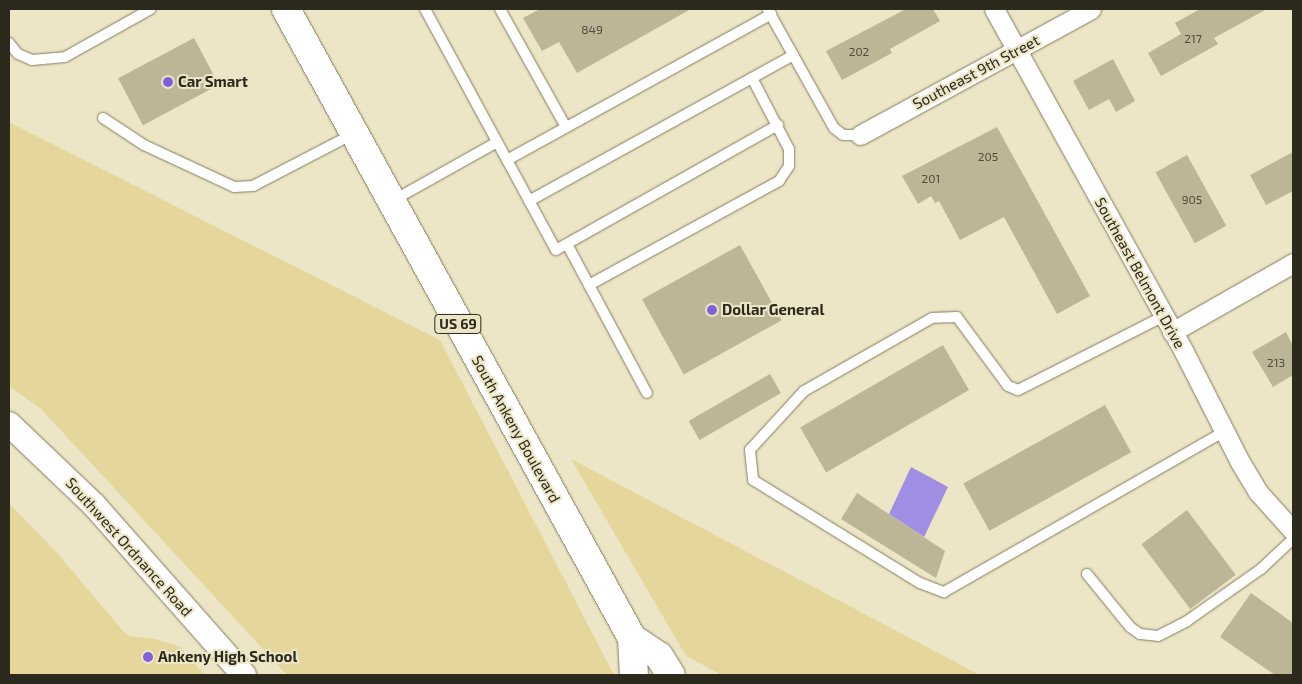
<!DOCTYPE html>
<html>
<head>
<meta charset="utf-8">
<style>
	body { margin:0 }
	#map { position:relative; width:1302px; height:684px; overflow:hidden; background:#ede6c6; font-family:"Exo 2",sans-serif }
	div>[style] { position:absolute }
	.green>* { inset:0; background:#e5d69c }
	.water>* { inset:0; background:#a08de4 }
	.building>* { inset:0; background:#bcb596; transform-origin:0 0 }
	.roads { filter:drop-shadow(0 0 1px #837c5f) drop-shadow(0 0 1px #837c5f) }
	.service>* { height:10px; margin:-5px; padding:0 5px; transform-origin:5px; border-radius:5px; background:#fff }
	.minor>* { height:19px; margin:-9.5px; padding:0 9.5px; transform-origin:9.5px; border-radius:9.5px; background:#fff }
	.tertiary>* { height:24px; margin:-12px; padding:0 12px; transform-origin:12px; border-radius:12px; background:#fff }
	.primary>* { height:28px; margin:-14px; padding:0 14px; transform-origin:14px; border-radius:14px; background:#fff }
	.dots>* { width:14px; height:14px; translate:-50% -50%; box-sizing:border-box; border:2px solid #ede6c6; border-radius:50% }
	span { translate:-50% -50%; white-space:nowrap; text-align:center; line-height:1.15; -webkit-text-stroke:4px #ede6c6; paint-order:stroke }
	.number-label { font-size:12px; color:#504c3b }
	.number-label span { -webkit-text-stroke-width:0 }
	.shield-label span { padding:1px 4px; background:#ede6c6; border:1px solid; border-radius:4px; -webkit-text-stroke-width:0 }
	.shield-label { font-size:14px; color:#2c291d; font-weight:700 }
	.street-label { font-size:15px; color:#2c291d }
	.poi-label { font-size:15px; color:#2c291d; font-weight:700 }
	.left { translate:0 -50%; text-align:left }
	.frame { position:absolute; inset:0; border:10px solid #2c291d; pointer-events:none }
</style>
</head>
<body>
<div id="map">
	<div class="green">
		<i style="clip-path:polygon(9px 122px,440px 340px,614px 675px,287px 675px,41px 409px,9px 386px)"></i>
		<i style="clip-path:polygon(571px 459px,980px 675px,722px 675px,686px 656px)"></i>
		<i style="clip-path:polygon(9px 503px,58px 554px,123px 631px,129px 636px,156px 639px,180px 647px,205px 675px,9px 675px)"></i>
	</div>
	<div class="water">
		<i style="clip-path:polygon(911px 467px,948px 487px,924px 537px,889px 514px)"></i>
	</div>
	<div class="building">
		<i style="clip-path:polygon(540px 9px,691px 9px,577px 73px,559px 42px,542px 51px,523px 18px)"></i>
		<i style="clip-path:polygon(906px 9px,933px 9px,940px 21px,890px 49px,892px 53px,842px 80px,826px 51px)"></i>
		<i style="clip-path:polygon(1200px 9px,1267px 9px,1214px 38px,1218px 44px,1161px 76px,1148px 53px,1181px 34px,1175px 23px)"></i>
		<i style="left:194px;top:38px;width:53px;height:86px;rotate:62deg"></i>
		<i style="clip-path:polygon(1113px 59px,1135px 101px,1116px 112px,1109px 99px,1089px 110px,1073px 81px)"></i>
		<i style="clip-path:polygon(997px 127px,1090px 296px,1057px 314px,1004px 217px,960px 240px,939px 201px,935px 203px,931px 196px,918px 204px,902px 176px)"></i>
		<i style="clip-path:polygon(1293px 152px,1293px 191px,1266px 205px,1250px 175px)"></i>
		<i style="left:1187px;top:155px;width:81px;height:36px;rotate:61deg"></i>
		<i style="left:740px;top:245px;width:86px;height:112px;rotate:61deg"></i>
		<i style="clip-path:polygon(1286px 332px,1293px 346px,1293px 375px,1273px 387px,1252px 352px)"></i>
		<i style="left:943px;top:345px;width:52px;height:165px;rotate:60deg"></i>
		<i style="left:770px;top:374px;width:22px;height:94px;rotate:60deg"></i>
		<i style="left:1105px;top:405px;width:54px;height:162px;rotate:61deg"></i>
		<i style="clip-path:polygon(857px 493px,945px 551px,936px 578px,841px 519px)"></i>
		<i style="left:1187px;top:510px;width:81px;height:57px;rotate:53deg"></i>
		<i style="clip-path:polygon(1251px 593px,1293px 623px,1293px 675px,1275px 675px,1220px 637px)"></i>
	</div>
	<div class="roads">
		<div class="service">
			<i style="left:425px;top:9px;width:274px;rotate:61.5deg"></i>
			<i style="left:556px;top:250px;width:255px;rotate:-29.4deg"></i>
			<i style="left:500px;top:9px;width:135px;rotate:60.8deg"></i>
			<i style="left:768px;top:10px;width:135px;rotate:60.8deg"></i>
			<i style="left:834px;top:128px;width:11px;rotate:38deg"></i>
			<i style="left:843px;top:135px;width:17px"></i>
			<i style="left:9px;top:43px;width:14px;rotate:51deg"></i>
			<i style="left:18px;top:54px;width:15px;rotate:23deg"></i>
			<i style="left:32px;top:60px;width:33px;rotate:-5deg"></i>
			<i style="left:65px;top:57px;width:98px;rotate:-29.2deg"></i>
			<i style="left:103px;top:118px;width:49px;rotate:33.4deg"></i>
			<i style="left:144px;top:145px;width:99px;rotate:25deg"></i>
			<i style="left:234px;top:187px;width:19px;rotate:-3deg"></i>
			<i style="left:253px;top:186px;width:113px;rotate:-27.5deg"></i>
			<i style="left:507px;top:160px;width:302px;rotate:-28.9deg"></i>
			<i style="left:392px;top:201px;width:120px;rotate:-29.3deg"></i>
			<i style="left:529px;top:201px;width:302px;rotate:-28.9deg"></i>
			<i style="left:567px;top:244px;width:169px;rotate:61.8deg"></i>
			<i style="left:589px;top:285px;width:217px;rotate:-28.7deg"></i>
			<i style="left:779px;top:181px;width:18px;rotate:-56deg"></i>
			<i style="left:789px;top:166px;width:17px;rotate:-90deg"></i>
			<i style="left:789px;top:149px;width:80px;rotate:-117.5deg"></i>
			<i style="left:1164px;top:316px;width:164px;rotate:153.1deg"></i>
			<i style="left:1018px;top:390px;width:11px;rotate:-158deg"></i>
			<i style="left:1008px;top:386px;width:86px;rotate:-126.5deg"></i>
			<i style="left:957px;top:317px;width:25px;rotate:178deg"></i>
			<i style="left:932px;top:318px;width:147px;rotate:150.3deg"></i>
			<i style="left:804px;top:391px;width:80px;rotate:132.5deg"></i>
			<i style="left:750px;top:450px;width:30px;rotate:84deg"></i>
			<i style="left:753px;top:480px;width:196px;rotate:31.7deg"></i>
			<i style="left:920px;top:583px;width:26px;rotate:21deg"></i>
			<i style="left:944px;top:592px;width:324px;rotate:-29.8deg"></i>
			<i style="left:1087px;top:574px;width:68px;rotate:50.9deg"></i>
			<i style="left:1130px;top:627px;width:12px;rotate:35deg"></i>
			<i style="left:1140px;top:634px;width:18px;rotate:6deg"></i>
			<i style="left:1158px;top:636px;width:33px;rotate:-27deg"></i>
			<i style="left:1187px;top:621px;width:90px;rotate:-35.1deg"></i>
			<i style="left:1261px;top:569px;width:44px;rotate:-43.2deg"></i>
		</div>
		<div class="minor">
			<i style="left:994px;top:9px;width:392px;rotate:61deg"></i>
			<i style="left:1184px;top:352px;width:123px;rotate:63deg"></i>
			<i style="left:1240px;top:462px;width:35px;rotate:59deg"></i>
			<i style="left:1258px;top:492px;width:52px;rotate:48.1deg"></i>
			<i style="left:860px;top:135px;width:263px;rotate:-28.6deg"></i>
			<i style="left:1172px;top:332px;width:139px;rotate:-29.7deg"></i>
		</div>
		<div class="tertiary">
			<i style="left:9px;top:424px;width:117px;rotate:43.6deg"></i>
			<i style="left:94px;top:505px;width:227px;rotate:48.6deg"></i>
		</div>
		<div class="primary">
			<i style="left:286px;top:9px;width:718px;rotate:61.19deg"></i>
			<i style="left:632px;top:638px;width:37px;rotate:87deg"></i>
			<i style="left:632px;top:638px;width:32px;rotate:34deg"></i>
			<i style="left:659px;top:656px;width:22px;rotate:58deg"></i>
		</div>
	</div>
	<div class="dots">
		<i style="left:168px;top:82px;background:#825fda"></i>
		<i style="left:712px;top:310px;background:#825fda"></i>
		<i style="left:148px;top:657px;background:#825fda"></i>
	</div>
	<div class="number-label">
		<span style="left:592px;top:30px">849</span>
		<span style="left:1193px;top:39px">217</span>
		<span style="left:859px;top:52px">202</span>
		<span style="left:988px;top:157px">205</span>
		<span style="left:931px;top:179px">201</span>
		<span style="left:1192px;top:200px">905</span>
		<span style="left:1276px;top:363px">213</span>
	</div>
	<div class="shield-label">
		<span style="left:458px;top:324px">US 69</span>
	</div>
	<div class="street-label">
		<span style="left:976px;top:72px;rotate:-28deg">Southeast 9th Street</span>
		<span style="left:1140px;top:273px;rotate:61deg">Southeast Belmont Drive</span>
		<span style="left:516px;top:429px;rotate:61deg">South Ankeny Boulevard</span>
		<span style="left:129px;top:547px;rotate:48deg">Southwest Ordnance Road</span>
	</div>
	<div class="poi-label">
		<span class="left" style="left:178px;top:82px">Car Smart</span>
		<span class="left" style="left:722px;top:310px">Dollar General</span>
		<span class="left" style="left:158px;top:657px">Ankeny High School</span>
	</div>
	<div class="frame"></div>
</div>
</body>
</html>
